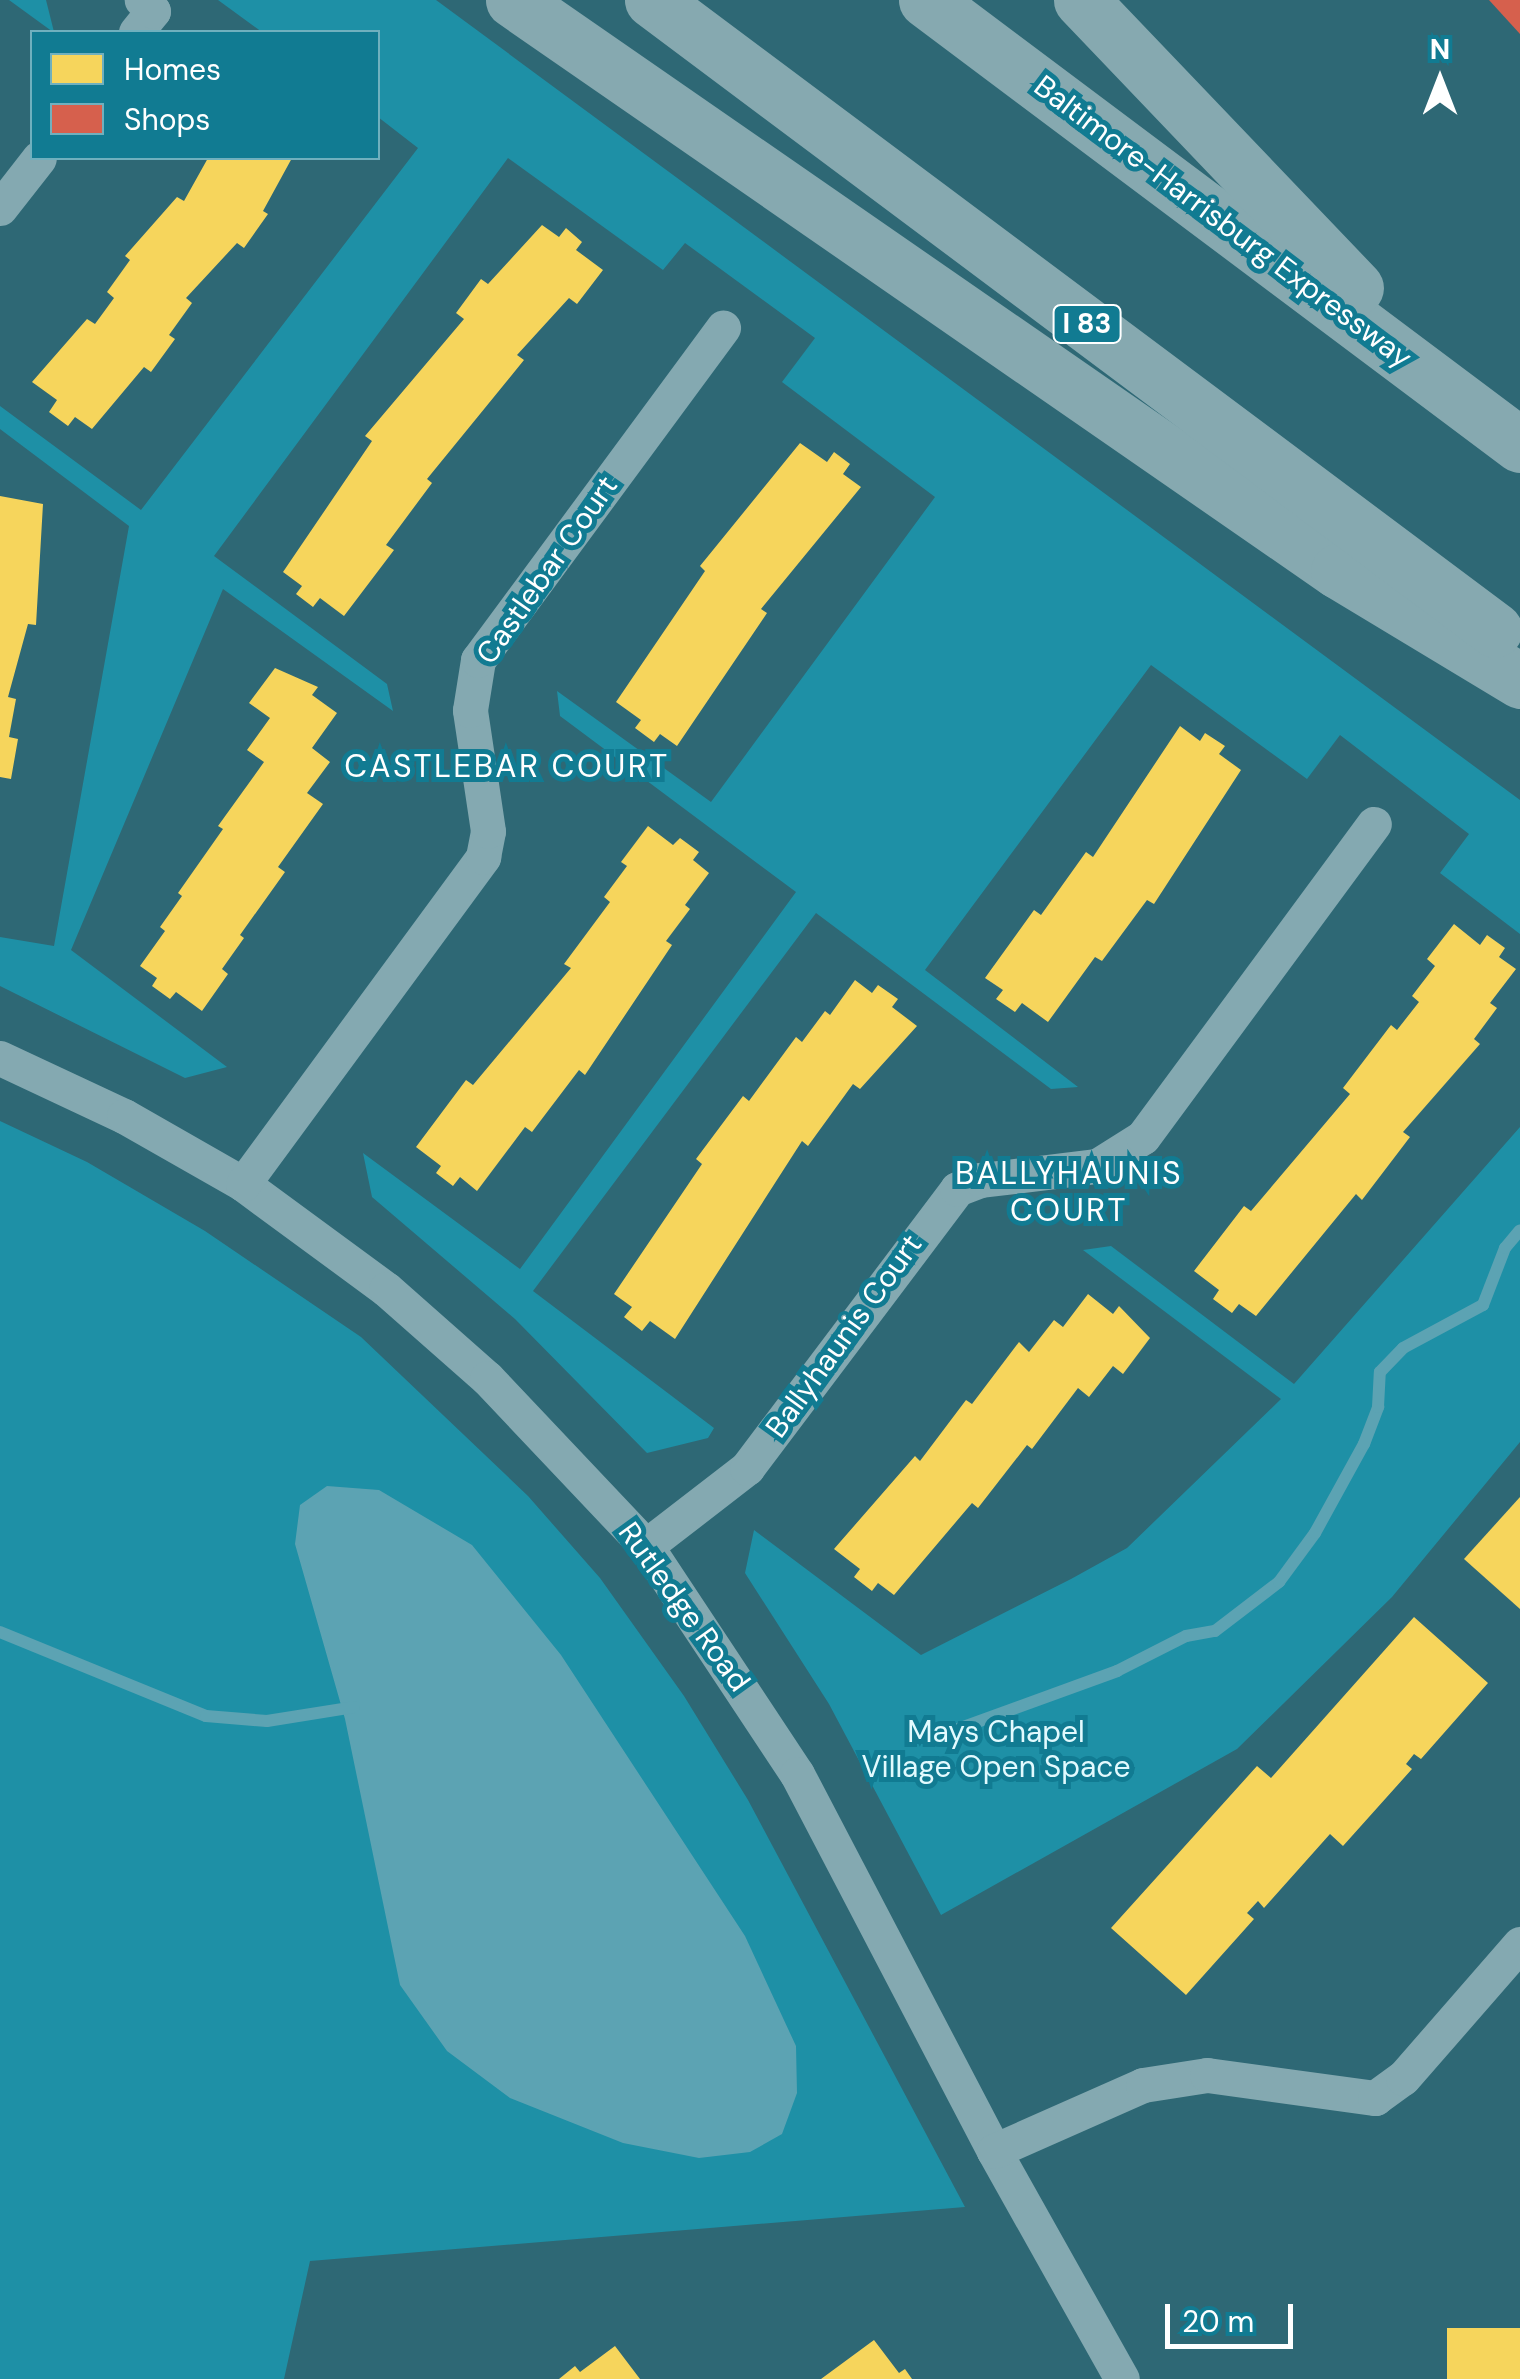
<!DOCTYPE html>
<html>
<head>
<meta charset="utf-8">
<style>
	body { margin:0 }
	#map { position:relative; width:1520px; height:2379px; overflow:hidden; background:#2e6875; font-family:"DM Sans",sans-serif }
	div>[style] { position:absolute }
	.green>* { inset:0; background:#1e90a6 }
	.water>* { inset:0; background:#5ca3b3 }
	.homes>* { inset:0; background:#f6d55c; transform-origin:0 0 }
	.shops>* { inset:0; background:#d6604d }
	.stream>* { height:12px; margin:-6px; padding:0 6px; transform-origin:6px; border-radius:6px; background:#5ca3b3 }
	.street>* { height:35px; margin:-17.5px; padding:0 17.5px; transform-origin:17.5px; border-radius:17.5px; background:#84a9b1 }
	.highway>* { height:55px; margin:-27.5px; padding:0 27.5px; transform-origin:27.5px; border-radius:27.5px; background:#86a9b0 }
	span { translate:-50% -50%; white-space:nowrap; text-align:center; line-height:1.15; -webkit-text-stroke:10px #117b92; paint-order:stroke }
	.shield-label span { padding:2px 8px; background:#117b92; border:2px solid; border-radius:8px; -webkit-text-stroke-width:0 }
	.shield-label { font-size:28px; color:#fff; font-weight:700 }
	.street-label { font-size:30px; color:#fff }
	.park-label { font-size:30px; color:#e2fafe }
	.neighbourhood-label { font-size:32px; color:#fff; letter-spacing:2.5px }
	.legend { position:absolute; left:30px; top:30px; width:350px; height:130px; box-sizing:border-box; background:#117b92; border:2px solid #70b0be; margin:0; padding:12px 18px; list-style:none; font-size:30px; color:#fff }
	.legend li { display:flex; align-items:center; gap:20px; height:50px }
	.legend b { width:50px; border:2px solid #70b0be }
	.north { position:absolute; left:1390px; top:30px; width:100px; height:100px; -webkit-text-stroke:8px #117b92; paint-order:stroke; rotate:0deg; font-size:28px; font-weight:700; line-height:40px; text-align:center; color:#fff }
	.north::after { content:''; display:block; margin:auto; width:35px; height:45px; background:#fff; clip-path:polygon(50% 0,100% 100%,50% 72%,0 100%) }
	.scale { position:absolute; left:1165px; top:2304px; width:128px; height:45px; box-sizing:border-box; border:5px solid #fff; border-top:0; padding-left:12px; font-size:30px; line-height:35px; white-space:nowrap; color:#fff; -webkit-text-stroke:8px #117b92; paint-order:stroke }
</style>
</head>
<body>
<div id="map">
	<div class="green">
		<i style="clip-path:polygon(9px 0,46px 0,54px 32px,53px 32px)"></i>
		<i style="clip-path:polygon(218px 0,436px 0,1520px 800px,1520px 934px,1440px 873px,1469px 834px,1340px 735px,1307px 779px,1151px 665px,925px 970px,1078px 1087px,1051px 1089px,816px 913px,533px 1291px,714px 1428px,708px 1438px,647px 1453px,515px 1319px,372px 1197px,363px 1153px,520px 1269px,796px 892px,560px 716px,557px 691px,711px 802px,935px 497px,782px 382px,815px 338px,685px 243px,663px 270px,508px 158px,214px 556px,387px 684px,393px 711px,223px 589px,71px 950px,227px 1067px,185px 1078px,0 986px,0 937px,54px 946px,129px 526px,0 429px,0 406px,141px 510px,418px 148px,378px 117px,378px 32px,262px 32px)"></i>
		<i style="clip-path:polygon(0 1121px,87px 1162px,205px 1231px,361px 1337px,528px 1496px,600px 1578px,684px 1696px,748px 1800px,965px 2207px,310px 2261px,284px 2379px,0 2379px)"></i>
		<i style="clip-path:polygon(1520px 1127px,1520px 1442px,1392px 1597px,1237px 1749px,941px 1915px,829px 1704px,745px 1573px,754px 1530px,921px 1655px,1071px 1579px,1127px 1548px,1281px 1399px,1083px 1250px,1111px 1246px,1294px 1384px)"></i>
	</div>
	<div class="water">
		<i style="clip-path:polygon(327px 1486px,379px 1490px,472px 1545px,561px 1655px,745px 1936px,796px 2046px,797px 2093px,782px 2134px,750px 2152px,699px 2158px,623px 2143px,510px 2098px,447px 2051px,400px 1985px,345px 1719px,295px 1544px,300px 1505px)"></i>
	</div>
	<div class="homes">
		<i style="clip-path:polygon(208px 158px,292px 158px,263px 211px,268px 214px,244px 248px,237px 243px,186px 298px,192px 303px,169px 335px,175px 339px,151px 372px,144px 367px,92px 429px,75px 417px,68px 426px,49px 412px,57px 400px,32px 382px,87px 319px,95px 324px,114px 298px,107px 292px,130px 260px,125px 256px,177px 197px,184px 201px)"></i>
		<i style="clip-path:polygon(542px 225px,559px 237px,566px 228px,582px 242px,576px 250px,603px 270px,577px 304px,569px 298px,517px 355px,524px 360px,427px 479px,432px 483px,386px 545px,394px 550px,344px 616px,320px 598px,313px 607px,296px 594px,302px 586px,283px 572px,372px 441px,365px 436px,464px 319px,456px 313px,481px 279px,488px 284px)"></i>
		<i style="clip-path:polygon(800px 443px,827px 462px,834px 452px,850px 464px,843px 474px,861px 487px,761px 609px,767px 613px,677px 746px,660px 734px,654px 742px,635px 728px,641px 720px,616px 702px,705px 571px,700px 566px)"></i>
		<i style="clip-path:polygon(0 496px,43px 504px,36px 625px,28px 624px,8px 697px,16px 699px,9px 737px,18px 739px,11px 779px,0 777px)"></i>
		<i style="clip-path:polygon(275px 668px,318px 687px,312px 695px,337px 713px,312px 748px,330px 762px,307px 793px,323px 804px,278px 867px,285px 872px,240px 935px,244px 938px,222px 969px,228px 974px,202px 1011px,176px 992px,170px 999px,152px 986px,157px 978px,140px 966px,165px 931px,160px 927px,182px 896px,178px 893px,223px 829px,218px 826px,264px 762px,247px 750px,270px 718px,249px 703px)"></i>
		<i style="clip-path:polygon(1180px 726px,1200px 741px,1205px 733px,1225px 746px,1219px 754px,1241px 770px,1154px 904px,1147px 900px,1102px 961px,1095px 957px,1048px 1022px,1022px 1003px,1015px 1012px,996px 999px,1003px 990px,985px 978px,1034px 910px,1041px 915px,1086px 852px,1093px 857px)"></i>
		<i style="clip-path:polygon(648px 826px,673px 845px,680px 838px,699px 852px,693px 860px,709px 873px,685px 905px,690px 909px,666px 941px,672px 945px,585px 1075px,579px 1070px,532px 1132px,525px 1127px,477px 1191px,460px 1177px,453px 1186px,436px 1173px,441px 1166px,416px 1147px,466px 1080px,473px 1085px,571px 968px,564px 964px,610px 902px,604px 897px,627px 866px,621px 862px)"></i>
		<i style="clip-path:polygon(1454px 924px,1480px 945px,1487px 935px,1505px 948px,1499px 957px,1516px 969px,1490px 1003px,1497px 1008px,1474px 1039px,1480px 1044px,1403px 1132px,1410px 1137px,1362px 1200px,1356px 1194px,1256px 1316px,1239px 1304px,1232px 1313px,1213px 1299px,1219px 1290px,1194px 1271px,1244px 1206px,1251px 1211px,1350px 1094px,1343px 1088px,1391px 1025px,1397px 1030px,1419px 1002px,1412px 996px,1435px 966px,1427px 959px)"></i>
		<i style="clip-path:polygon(855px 980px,872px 993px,878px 985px,898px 999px,892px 1007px,917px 1026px,860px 1089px,853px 1084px,808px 1146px,802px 1141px,675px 1339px,650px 1321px,642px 1331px,624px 1317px,632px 1307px,614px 1294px,702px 1164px,696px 1159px,743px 1096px,749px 1101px,796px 1037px,802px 1042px,825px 1011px,830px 1015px)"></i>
		<i style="clip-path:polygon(1088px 1294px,1113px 1314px,1119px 1306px,1150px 1338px,1123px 1374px,1113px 1366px,1089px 1397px,1078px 1388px,1032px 1449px,1027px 1445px,978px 1508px,972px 1503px,894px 1595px,878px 1583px,872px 1591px,854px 1577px,860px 1569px,834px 1549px,915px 1456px,920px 1461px,966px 1400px,972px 1404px,1019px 1342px,1029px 1352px,1054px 1320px,1063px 1327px)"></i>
		<i style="clip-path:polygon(1520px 1497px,1520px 1609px,1464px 1559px)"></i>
		<i style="clip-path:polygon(1414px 1617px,1488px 1683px,1421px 1759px,1414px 1754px,1406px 1764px,1412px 1769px,1343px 1846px,1330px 1834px,1264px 1908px,1258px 1901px,1247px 1913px,1254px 1919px,1186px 1995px,1111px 1928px,1257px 1766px,1271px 1778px)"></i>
		<i style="left:1520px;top:2328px;width:51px;height:73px;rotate:90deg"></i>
		<i style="clip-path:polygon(874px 2340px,899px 2373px,905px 2369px,912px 2379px,821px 2379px)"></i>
		<i style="clip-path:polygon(615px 2346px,640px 2379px,559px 2379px,575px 2366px,580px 2372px)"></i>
	</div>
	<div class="shops">
		<i style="clip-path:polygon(1489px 0,1520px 0,1520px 34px)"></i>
	</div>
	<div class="stream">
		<i style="left:0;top:1632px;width:222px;rotate:22.2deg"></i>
		<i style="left:206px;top:1716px;width:61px;rotate:4.7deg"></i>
		<i style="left:267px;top:1721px;width:88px;rotate:-9.1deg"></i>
		<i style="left:936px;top:1737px;width:193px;rotate:-20deg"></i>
		<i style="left:1117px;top:1671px;width:77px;rotate:-26.9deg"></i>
		<i style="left:1186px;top:1636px;width:29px;rotate:-10deg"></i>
		<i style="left:1215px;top:1631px;width:81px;rotate:-37.4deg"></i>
		<i style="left:1279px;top:1582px;width:61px;rotate:-53.7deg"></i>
		<i style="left:1315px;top:1533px;width:102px;rotate:-61.2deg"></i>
		<i style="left:1364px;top:1444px;width:40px;rotate:-69deg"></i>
		<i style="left:1378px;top:1407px;width:35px;rotate:-87deg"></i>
		<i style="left:1380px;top:1372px;width:33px;rotate:-46deg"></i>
		<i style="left:1403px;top:1348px;width:91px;rotate:-28.3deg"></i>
		<i style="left:1483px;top:1305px;width:61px;rotate:-68.9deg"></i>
		<i style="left:1505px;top:1248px;width:23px;rotate:-50deg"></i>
	</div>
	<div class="street">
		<i style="left:136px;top:32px;width:27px;rotate:-51deg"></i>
		<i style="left:153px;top:11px;width:16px;rotate:-135deg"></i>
		<i style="left:0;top:208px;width:63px;rotate:-52deg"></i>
		<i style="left:0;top:1058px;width:137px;rotate:25.1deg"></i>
		<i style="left:124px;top:1116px;width:137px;rotate:29.7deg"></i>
		<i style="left:243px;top:1184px;width:177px;rotate:36.3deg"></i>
		<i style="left:386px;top:1289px;width:135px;rotate:41.4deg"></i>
		<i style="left:487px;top:1378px;width:231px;rotate:46.6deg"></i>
		<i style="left:646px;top:1546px;width:273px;rotate:56.5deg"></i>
		<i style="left:797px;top:1774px;width:425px;rotate:62.4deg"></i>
		<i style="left:994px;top:2151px;width:261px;rotate:60.7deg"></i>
		<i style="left:243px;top:1184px;width:406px;rotate:-53.7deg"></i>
		<i style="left:483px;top:857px;width:26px;rotate:-79deg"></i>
		<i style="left:488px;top:831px;width:122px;rotate:-98.5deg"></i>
		<i style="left:470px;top:710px;width:51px;rotate:-80.9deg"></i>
		<i style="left:478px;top:660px;width:413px;rotate:-53.6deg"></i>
		<i style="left:646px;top:1546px;width:128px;rotate:-37.7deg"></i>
		<i style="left:747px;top:1468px;width:349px;rotate:-53deg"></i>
		<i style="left:957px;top:1189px;width:26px;rotate:-21deg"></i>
		<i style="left:981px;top:1180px;width:117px;rotate:-6.9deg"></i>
		<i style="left:1097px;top:1166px;width:54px;rotate:-32.2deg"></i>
		<i style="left:1143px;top:1137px;width:389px;rotate:-53.6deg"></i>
		<i style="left:994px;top:2151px;width:163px;rotate:-23.9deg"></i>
		<i style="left:1143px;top:2085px;width:65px;rotate:-8.9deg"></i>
		<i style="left:1207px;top:2075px;width:170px;rotate:7.8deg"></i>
		<i style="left:1375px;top:2098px;width:34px;rotate:-36deg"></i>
		<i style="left:1403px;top:2078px;width:178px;rotate:-48.9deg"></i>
	</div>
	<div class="highway">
		<i style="left:513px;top:0;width:1003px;rotate:34.69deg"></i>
		<i style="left:1338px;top:571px;width:213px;rotate:31.1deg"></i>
		<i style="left:652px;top:0;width:1052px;rotate:36.77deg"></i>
		<i style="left:926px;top:0;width:742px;rotate:36.84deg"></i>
		<i style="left:1081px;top:0;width:398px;rotate:46.3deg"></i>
	</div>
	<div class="shield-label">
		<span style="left:1087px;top:324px">I 83</span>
	</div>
	<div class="street-label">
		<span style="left:1223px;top:222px;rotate:37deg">Baltimore-Harrisburg Expressway</span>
		<span style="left:547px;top:570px;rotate:-55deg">Castlebar Court</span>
		<span style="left:844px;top:1336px;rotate:-54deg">Ballyhaunis Court</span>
		<span style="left:684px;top:1607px;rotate:54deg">Rutledge Road</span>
	</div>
	<div class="park-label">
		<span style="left:996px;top:1749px">Mays Chapel<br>Village Open Space</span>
	</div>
	<div class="neighbourhood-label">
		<span style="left:507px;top:766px">CASTLEBAR COURT</span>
		<span style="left:1069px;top:1192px">BALLYHAUNIS<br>COURT</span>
	</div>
	<ul class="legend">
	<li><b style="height:28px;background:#f6d55c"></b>Homes</li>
	<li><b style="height:28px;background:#d6604d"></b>Shops</li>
	</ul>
	<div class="north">N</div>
	<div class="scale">20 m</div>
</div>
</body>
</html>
